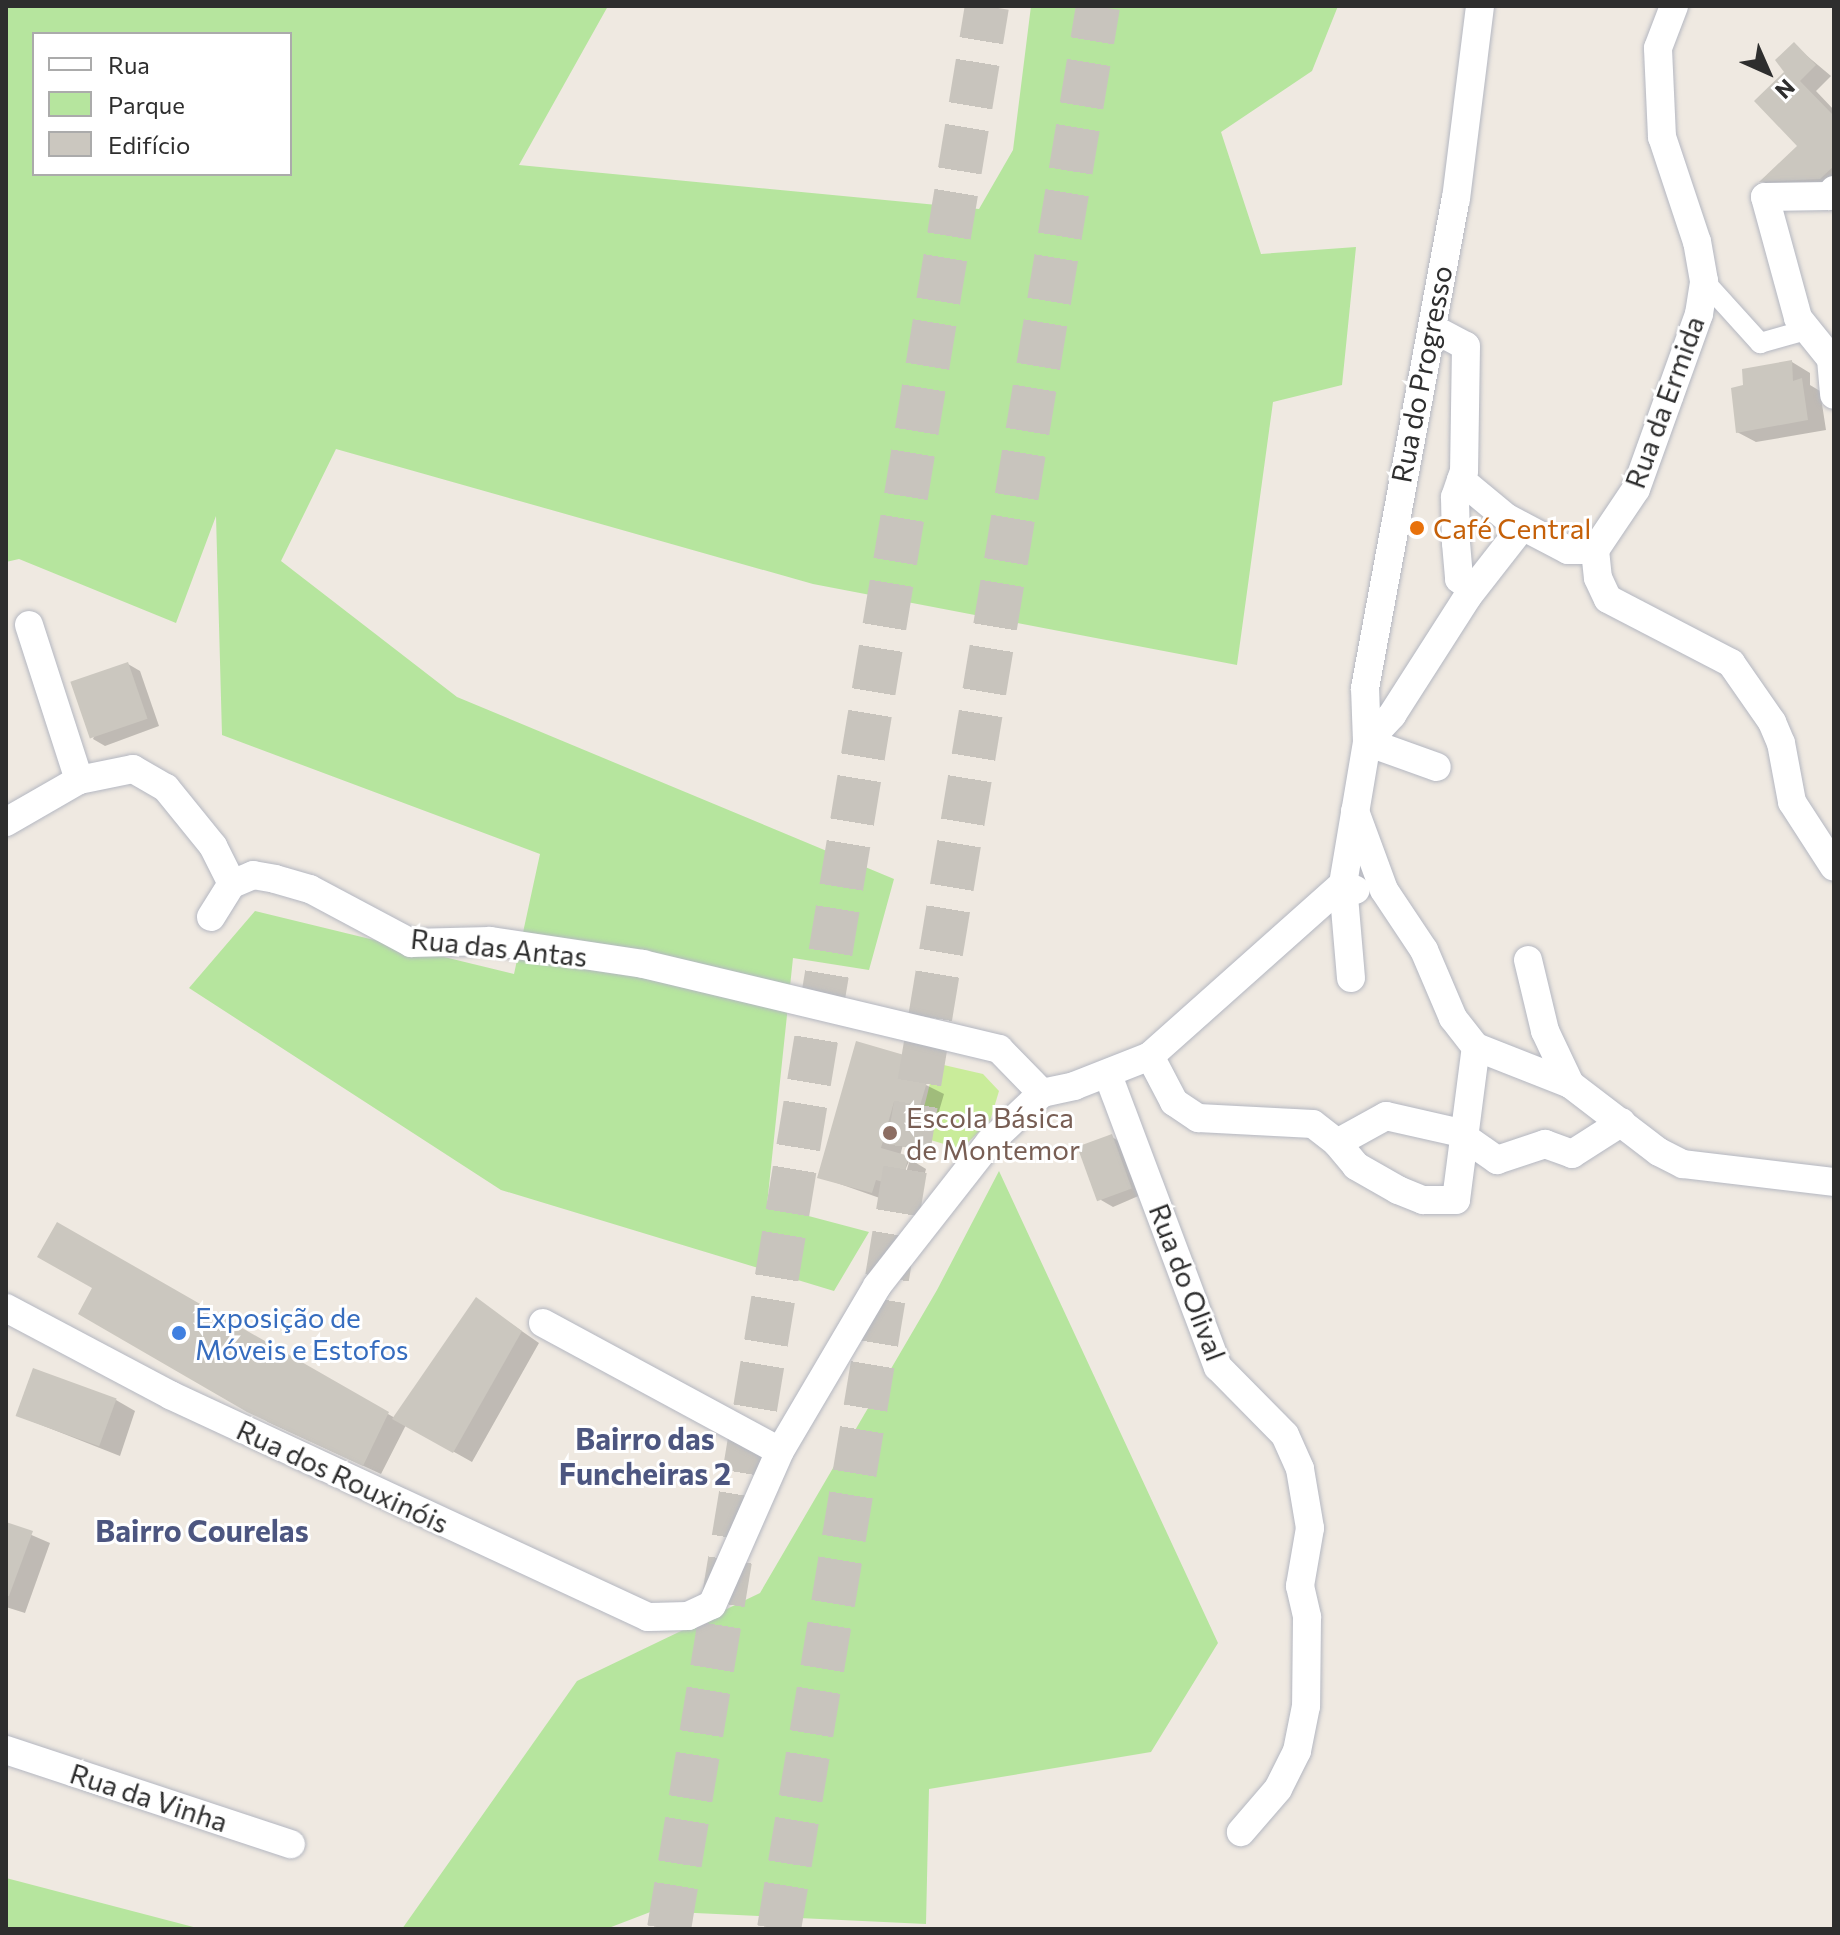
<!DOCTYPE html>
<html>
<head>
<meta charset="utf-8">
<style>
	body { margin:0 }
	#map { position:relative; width:1840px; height:1935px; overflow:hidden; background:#efe9e1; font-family:Commissioner,sans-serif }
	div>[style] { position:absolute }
	.green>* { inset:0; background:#b6e59e }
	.pitch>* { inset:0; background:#c9ec9a }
	.shadow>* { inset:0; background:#0003 }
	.building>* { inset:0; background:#cbc7bf; transform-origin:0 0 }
	.motorway-tunnel>* { height:44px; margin-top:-22px; transform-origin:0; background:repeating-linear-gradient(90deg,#c8c4bd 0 44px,transparent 0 66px) }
	.roads { filter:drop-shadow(0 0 2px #b4b7c1) drop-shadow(0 0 2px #b4b7c1) }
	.pedestrian>* { height:20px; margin:-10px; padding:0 10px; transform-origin:10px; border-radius:10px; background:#fff }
	.minor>* { height:28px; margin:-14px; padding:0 14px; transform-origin:14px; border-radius:14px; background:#fff }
	.dots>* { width:22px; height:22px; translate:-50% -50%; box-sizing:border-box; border:4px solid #fff; border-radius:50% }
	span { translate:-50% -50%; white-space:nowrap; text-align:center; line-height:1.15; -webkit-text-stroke:6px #fff; paint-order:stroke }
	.street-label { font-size:28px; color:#2e2e2e }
	.food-label { font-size:28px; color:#c56008 }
	.left { translate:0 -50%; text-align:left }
	.education-label { font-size:28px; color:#785e54 }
	.shop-label { font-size:28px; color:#366cbe }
	.neighbourhood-label { font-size:30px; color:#4d5680; font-weight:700 }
	.frame { position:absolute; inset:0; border:8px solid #2e2e2e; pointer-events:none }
	.legend { position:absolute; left:32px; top:32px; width:260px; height:144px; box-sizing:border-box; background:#fff; border:2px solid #ababab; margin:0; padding:10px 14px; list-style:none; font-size:24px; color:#2e2e2e }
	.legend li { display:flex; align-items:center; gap:16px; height:40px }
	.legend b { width:40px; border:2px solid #ababab }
	.north { position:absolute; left:1728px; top:32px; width:80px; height:80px; -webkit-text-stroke:6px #fff; paint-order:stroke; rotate:135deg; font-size:22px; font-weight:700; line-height:32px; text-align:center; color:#2e2e2e }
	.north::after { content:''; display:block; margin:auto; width:28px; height:36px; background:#2e2e2e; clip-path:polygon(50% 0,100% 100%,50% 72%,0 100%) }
</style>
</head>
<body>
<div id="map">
	<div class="green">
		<i style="clip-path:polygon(evenodd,6px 6px,608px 6px,519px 165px,979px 209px,1013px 150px,1031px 6px,1338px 6px,1312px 71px,1221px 132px,1261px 254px,1356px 247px,1342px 385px,1273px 402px,1237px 665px,813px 584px,336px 449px,281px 561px,457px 697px,894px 879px,869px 970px,793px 958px,767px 1205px,869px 1232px,834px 1291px,501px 1190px,189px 988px,255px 911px,514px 974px,540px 854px,222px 735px,216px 516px,176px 623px,19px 559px,6px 562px,6px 6px,34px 34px,290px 34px,290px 174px,34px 174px,34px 34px)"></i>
		<i style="clip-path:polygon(999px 1171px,1218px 1643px,1151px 1752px,929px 1789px,926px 1924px,653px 1911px,606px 1929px,402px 1929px,577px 1681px,760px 1593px,937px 1290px)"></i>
		<i style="clip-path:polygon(6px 1878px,201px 1929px,6px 1929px)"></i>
	</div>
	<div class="pitch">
		<i style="clip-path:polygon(935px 1063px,983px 1074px,999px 1091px,990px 1121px,961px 1149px,917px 1136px)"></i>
	</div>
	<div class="shadow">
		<i style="clip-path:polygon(1794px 45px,1831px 76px,1816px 91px,1834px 110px,1834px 184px,1778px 190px,1762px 181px,1799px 146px,1787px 72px)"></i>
		<i style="clip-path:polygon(1792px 362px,1810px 373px,1810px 385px,1820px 391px,1826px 430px,1756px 442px,1737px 432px,1746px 387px)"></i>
		<i style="clip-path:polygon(128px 664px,140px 671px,159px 726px,105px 746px,93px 739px)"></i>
		<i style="clip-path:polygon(903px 1057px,922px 1067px,918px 1081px,944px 1094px,937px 1118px,912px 1111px,900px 1156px,908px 1158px,926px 1169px,919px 1196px,901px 1191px,910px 1159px,891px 1202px,820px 1177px)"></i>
		<i style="clip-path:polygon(1112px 1137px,1124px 1144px,1143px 1194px,1113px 1207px,1101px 1200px)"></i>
		<i style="clip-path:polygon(58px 1225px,395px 1418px,477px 1300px,539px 1343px,472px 1462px,406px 1425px,381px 1474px,268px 1422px,95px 1288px)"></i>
		<i style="clip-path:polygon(116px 1400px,135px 1411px,120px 1456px,16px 1415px)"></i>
		<i style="clip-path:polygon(6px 1524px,50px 1543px,25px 1613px,6px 1607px)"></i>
	</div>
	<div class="building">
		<i style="clip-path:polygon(1794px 42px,1816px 65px,1800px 81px,1834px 116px,1834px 166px,1820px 179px,1759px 182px,1797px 146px,1754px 101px,1784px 72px,1775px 60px)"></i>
		<i style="clip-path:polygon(1792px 360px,1793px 381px,1802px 378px,1808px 420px,1736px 433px,1731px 388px,1743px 385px,1742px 369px)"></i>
		<i style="left:128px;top:662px;width:60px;height:61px;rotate:71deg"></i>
		<i style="clip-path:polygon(856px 1041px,904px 1055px,899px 1074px,927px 1082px,919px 1109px,894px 1102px,881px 1148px,909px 1156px,900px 1187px,876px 1180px,872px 1193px,817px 1178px)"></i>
		<i style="left:1112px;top:1134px;width:58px;height:37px;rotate:70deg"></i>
		<i style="clip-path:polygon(57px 1222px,389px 1412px,363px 1466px,247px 1412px,78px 1314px,92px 1288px,37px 1257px)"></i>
		<i style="clip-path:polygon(476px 1297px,522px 1331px,453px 1453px,392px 1419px)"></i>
		<i style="left:33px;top:1368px;width:89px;height:51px;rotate:20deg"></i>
		<i style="clip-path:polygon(6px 1522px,33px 1531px,9px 1596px,6px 1596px)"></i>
	</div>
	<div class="motorway-tunnel">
		<i style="left:669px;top:1929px;width:1949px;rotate:-80.61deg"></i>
		<i style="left:779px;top:1929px;width:1949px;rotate:-80.58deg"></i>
	</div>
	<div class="roads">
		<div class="pedestrian">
			<i style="left:1704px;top:281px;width:84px;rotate:47.9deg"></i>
			<i style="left:1760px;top:343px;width:51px;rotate:-15.9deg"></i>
		</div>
		<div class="minor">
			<i style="left:1834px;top:190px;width:8px;rotate:130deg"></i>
			<i style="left:1829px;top:196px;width:64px;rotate:179.1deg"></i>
			<i style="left:1765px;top:197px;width:125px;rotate:74.7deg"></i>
			<i style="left:1798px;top:318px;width:53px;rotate:51.2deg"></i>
			<i style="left:1831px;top:359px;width:36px;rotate:85deg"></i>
			<i style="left:1432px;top:328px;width:38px;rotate:28deg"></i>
			<i style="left:1466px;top:346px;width:125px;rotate:90.9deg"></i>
			<i style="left:1464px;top:471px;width:28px;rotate:109deg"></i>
			<i style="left:1455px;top:497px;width:46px;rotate:88.8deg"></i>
			<i style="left:1456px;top:543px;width:36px;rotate:85deg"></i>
			<i style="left:1459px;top:579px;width:17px;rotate:36deg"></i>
			<i style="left:1461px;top:480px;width:60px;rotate:39.6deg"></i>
			<i style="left:1507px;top:518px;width:69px;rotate:27.7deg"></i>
			<i style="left:1568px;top:550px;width:27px"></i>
			<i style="left:1595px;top:550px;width:73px;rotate:-56.1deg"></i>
			<i style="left:1636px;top:489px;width:186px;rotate:-70.2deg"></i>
			<i style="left:1699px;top:314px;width:33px;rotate:-81deg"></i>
			<i style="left:1704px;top:281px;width:40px;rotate:-100deg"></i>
			<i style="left:1697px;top:242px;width:111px;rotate:-108.4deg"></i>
			<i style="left:1662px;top:137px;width:89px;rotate:-92.6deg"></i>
			<i style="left:1658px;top:48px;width:45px;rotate:-69.1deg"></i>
			<i style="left:1595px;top:550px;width:28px;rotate:84deg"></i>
			<i style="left:1598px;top:578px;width:23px;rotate:65deg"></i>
			<i style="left:1608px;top:599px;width:139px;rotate:27.5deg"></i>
			<i style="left:1731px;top:663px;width:72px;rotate:55.2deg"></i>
			<i style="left:1772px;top:722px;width:23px;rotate:67deg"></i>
			<i style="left:1781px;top:743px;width:60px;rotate:79.4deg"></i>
			<i style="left:1792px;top:802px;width:77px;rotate:57.1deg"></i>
			<i style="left:29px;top:625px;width:163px;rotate:72.1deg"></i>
			<i style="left:1367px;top:742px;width:37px;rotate:-47deg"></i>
			<i style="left:1392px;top:715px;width:141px;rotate:-57.4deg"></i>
			<i style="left:1468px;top:596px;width:88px;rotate:-52deg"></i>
			<i style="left:1367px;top:742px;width:74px;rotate:19.7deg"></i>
			<i style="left:1355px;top:811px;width:84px;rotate:69.8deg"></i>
			<i style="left:1384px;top:890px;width:72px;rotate:56.3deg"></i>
			<i style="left:1424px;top:950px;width:74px;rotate:66.9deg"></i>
			<i style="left:1453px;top:1018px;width:37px;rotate:52deg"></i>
			<i style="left:1476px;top:1047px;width:101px;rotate:21.5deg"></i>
			<i style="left:1570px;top:1084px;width:112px;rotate:37.4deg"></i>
			<i style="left:1659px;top:1152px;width:27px;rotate:27deg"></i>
			<i style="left:1683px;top:1164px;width:152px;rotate:6.8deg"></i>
			<i style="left:6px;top:822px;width:84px;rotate:-29.9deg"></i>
			<i style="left:79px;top:780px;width:55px;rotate:-11.5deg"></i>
			<i style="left:133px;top:769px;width:38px;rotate:30deg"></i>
			<i style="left:166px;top:788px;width:75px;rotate:51deg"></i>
			<i style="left:213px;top:846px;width:42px;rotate:63.4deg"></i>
			<i style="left:211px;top:917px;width:39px;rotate:-58deg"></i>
			<i style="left:232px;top:884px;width:23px;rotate:-23deg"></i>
			<i style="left:253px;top:875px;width:22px;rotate:10deg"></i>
			<i style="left:275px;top:879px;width:36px;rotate:16deg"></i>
			<i style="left:310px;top:889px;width:115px;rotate:28.1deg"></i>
			<i style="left:411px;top:943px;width:79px;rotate:-1.5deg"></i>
			<i style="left:490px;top:941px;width:155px;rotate:8.5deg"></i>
			<i style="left:643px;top:964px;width:366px;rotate:13.4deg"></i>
			<i style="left:999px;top:1049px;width:62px;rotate:45.7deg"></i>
			<i style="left:1528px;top:960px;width:73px;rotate:76.5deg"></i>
			<i style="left:1545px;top:1031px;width:59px;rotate:64.7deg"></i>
			<i style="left:1351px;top:978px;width:94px;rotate:-94.9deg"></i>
			<i style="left:1343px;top:884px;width:144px;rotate:-80.4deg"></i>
			<i style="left:1367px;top:742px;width:54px;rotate:-92.1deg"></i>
			<i style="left:1365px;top:688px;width:497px;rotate:-79.5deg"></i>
			<i style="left:1456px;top:199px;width:194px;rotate:-82.9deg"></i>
			<i style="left:1150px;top:1056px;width:52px;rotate:62.4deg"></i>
			<i style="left:1174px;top:1102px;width:29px;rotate:34deg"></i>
			<i style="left:1198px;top:1118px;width:115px;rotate:3deg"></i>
			<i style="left:1313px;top:1124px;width:31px;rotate:38deg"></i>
			<i style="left:1337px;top:1143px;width:56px;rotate:-28.9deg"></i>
			<i style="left:1386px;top:1116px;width:73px;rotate:12.7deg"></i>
			<i style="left:1457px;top:1132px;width:49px;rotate:35deg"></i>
			<i style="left:1497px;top:1160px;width:51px;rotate:-18.4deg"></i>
			<i style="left:1545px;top:1144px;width:29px;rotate:20deg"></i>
			<i style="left:1572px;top:1154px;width:59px;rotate:-32.6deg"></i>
			<i style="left:1108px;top:1075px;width:312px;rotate:69.4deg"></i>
			<i style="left:1218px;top:1367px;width:95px;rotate:45.4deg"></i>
			<i style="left:1285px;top:1435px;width:37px;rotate:66deg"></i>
			<i style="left:1300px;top:1469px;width:60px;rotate:80.4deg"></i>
			<i style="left:1310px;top:1528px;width:59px;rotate:99.8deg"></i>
			<i style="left:1300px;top:1586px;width:32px;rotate:77deg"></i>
			<i style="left:1307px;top:1617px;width:89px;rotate:90.6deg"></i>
			<i style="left:1306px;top:1706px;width:46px;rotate:101.3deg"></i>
			<i style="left:1297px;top:1751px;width:42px;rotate:116.6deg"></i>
			<i style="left:1278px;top:1789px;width:57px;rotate:130.7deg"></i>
			<i style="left:1042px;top:1093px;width:33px;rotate:-12deg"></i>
			<i style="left:1074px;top:1086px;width:82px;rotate:-21.5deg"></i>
			<i style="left:1150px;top:1056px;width:259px;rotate:-41.7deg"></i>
			<i style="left:1343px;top:884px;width:14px;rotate:25deg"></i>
			<i style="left:1337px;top:1143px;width:30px;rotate:50deg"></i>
			<i style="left:1356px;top:1166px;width:48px;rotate:29.7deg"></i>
			<i style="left:1398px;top:1190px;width:27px;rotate:22deg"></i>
			<i style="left:1423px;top:1200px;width:33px"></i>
			<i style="left:1456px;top:1200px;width:154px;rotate:-82.6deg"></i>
			<i style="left:6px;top:1308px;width:186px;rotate:27.9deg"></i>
			<i style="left:170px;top:1395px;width:527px;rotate:24.91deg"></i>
			<i style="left:648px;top:1617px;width:40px;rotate:-1.4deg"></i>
			<i style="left:688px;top:1616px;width:26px;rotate:-25deg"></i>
			<i style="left:712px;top:1605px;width:168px;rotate:-66.2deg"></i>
			<i style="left:780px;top:1451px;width:191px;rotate:-59.5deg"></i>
			<i style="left:877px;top:1286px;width:183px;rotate:-51.9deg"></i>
			<i style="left:990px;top:1142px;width:71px;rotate:-43.3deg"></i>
			<i style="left:543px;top:1323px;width:269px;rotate:28.4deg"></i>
			<i style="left:6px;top:1750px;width:300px;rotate:18.3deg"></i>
		</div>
	</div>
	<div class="dots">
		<i style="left:1417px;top:528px;background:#e8710a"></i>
		<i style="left:890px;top:1133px;background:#8d6e63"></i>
		<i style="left:179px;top:1333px;background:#3f7fe0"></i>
	</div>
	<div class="street-label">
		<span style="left:1421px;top:374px;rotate:-79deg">Rua do Progresso</span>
		<span style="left:1664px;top:402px;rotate:-70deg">Rua da Ermida</span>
		<span style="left:499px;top:947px;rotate:6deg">Rua das Antas</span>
		<span style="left:1188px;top:1282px;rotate:69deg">Rua do Olival</span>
		<span style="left:343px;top:1476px;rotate:25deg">Rua dos Rouxinóis</span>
		<span style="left:149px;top:1797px;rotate:18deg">Rua da Vinha</span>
	</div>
	<div class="food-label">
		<span class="left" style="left:1433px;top:528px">Café Central</span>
	</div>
	<div class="education-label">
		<span class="left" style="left:906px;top:1133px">Escola Básica<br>de Montemor</span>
	</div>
	<div class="shop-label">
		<span class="left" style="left:195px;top:1333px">Exposição de<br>Móveis e Estofos</span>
	</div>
	<div class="neighbourhood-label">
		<span style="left:645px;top:1455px">Bairro das<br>Funcheiras 2</span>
		<span style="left:202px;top:1530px">Bairro Courelas</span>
	</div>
	<div class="frame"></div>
	<ul class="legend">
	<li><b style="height:10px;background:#fff"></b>Rua</li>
	<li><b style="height:22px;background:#b6e59e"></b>Parque</li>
	<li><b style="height:22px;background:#cbc7bf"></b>Edifício</li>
	</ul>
	<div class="north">N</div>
</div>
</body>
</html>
